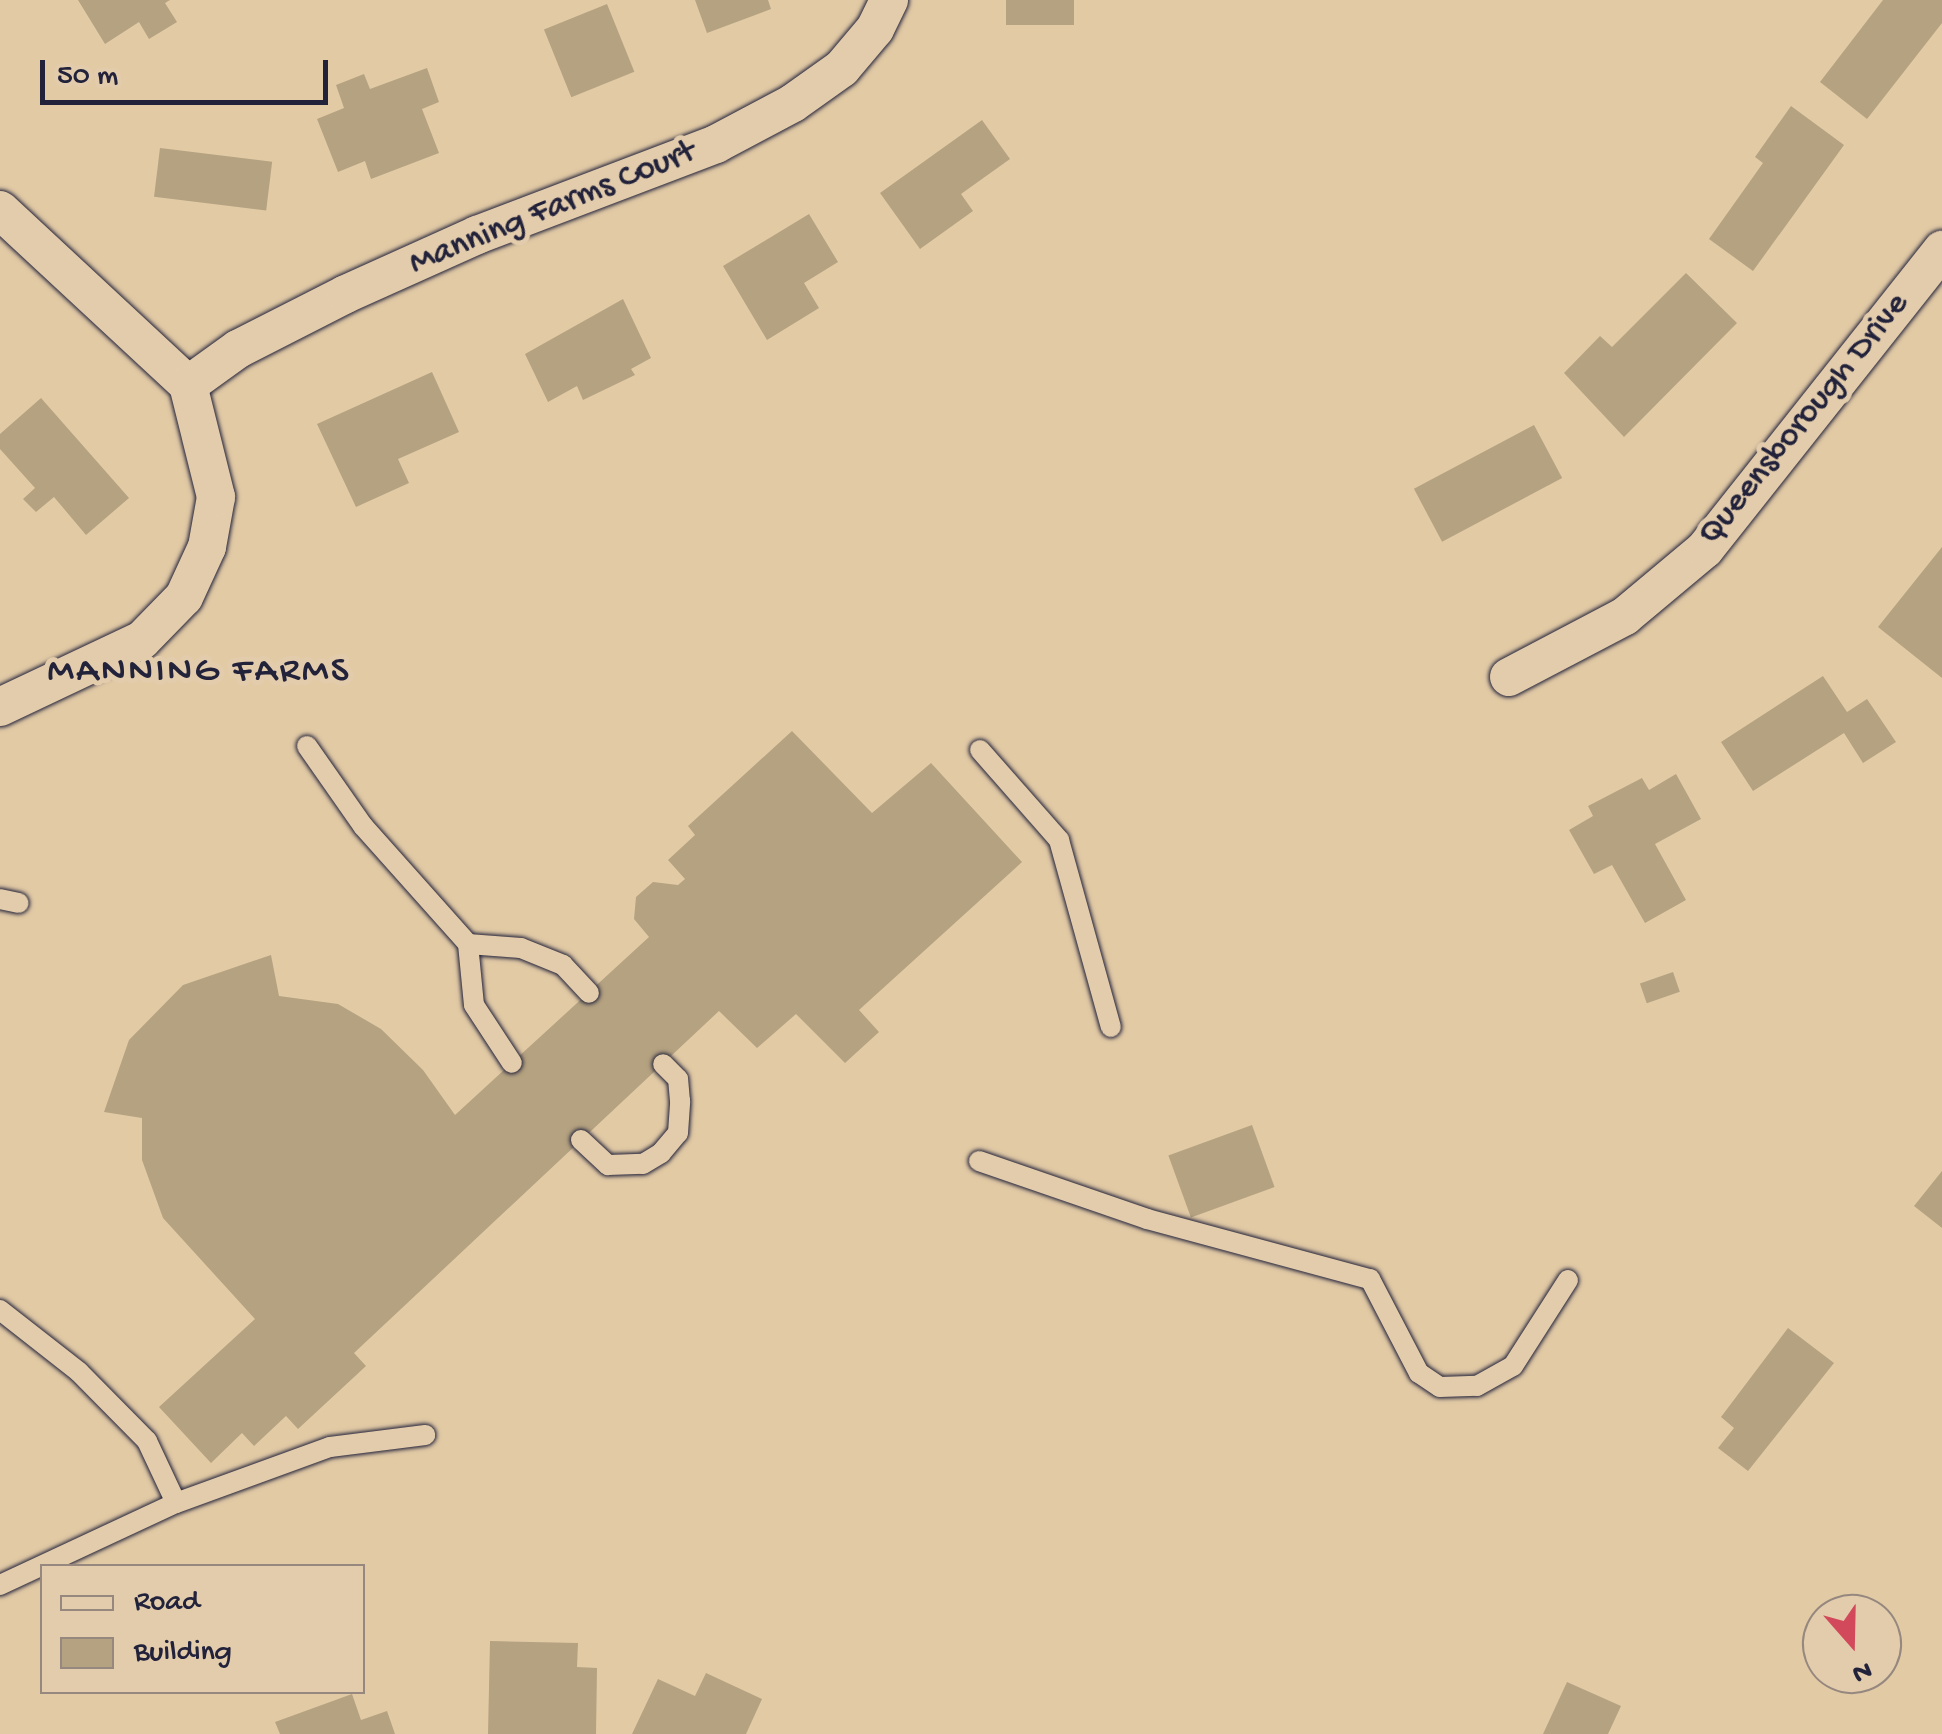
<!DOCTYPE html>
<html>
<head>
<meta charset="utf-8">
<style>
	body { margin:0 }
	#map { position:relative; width:1942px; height:1734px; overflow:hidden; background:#e2caa5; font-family:"Gochi Hand",sans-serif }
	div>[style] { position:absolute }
	.building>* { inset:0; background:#b5a281; transform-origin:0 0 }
	.roads { filter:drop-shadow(0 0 2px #22223b) drop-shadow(0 0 2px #22223b) }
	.service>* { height:20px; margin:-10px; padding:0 10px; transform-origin:10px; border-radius:10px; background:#e3ccac }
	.minor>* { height:38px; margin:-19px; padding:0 19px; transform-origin:19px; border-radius:19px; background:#e3ccac }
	span { translate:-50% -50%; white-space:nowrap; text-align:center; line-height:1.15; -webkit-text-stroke:10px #e3ccac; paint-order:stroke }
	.street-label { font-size:35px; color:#22223b }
	.neighbourhood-label { font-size:38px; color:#22223b; letter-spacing:2.5px }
	.legend { position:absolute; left:40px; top:1564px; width:325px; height:130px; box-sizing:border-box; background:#e3ccac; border:2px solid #96887f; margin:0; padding:12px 18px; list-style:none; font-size:30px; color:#22223b }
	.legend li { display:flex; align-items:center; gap:20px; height:50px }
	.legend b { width:50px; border:2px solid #96887f }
	.north { position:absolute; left:1802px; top:1594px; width:100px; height:100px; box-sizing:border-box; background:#e3ccac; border:2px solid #96887f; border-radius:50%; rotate:160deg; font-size:28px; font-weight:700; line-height:40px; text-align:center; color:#22223b }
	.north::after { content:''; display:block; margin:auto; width:35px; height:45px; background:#d1495b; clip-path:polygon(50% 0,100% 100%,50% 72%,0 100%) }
	.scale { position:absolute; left:40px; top:60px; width:288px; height:45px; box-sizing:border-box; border:5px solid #22223b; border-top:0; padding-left:12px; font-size:30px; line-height:35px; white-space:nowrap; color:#22223b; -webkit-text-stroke:8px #e3ccac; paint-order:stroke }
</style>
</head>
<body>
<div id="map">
	<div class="building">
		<i style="clip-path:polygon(78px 0,170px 0,165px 3px,177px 22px,149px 39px,139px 22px,105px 44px)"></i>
		<i style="clip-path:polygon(695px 0,768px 0,771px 9px,707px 33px)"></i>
		<i style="left:1006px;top:0;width:68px;height:25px"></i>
		<i style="clip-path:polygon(1883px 0,1942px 0,1942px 23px,1867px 119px,1820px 82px)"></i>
		<i style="left:607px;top:4px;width:73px;height:68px;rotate:68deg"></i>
		<i style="clip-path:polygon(427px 68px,439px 102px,422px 109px,439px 153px,371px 179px,365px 161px,338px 172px,317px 119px,344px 108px,336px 85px,364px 74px,370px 89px)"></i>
		<i style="clip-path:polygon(1791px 106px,1844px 145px,1753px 271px,1709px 239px,1763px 163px,1755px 157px)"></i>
		<i style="clip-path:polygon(982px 120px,1010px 159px,961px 194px,973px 211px,920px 249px,880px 193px)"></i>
		<i style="left:160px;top:148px;width:113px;height:49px;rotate:7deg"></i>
		<i style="clip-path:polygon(809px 214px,838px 262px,804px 283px,819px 308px,767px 340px,723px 266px)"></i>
		<i style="clip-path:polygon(1686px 273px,1737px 323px,1624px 437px,1564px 373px,1600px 336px,1612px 347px)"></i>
		<i style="clip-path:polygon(623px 299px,651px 358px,631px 369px,635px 375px,583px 400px,577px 386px,548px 402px,525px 354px)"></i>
		<i style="clip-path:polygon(432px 372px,459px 432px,398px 459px,409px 483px,356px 507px,317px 424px)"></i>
		<i style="clip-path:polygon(41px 398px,129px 498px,86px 535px,54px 497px,36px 512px,23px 499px,35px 488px,0 449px,0 434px)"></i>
		<i style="left:1534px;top:425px;width:60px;height:136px;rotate:62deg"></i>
		<i style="clip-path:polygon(1942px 547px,1942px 678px,1878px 627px)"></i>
		<i style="clip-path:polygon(1823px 676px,1847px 712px,1867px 699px,1896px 742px,1863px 763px,1844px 733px,1753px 791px,1721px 742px)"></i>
		<i style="clip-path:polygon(792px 731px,872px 813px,931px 763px,1022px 862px,859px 1010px,879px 1032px,845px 1063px,796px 1014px,757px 1048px,719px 1011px,354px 1353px,366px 1366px,298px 1429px,286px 1416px,254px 1446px,242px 1433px,211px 1463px,159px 1407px,255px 1319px,163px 1218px,142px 1160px,142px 1118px,104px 1112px,129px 1040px,183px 985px,271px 955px,279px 996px,338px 1004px,381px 1029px,423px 1070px,455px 1115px,649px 937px,634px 919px,636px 897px,653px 882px,678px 885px,685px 879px,668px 860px,695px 835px,688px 826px)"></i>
		<i style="clip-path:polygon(1676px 774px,1701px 819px,1655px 844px,1686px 900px,1645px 923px,1612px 865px,1594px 874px,1569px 830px,1593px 816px,1588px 806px,1642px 778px,1649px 790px)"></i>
		<i style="left:1673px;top:972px;width:21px;height:35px;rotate:71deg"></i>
		<i style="left:1252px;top:1125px;width:66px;height:89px;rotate:70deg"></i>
		<i style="clip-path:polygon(1942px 1171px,1942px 1228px,1914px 1206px)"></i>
		<i style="clip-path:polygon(1788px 1328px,1834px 1363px,1748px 1471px,1718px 1448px,1734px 1428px,1721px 1417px)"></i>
		<i style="clip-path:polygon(490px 1641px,578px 1643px,577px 1667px,597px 1668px,596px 1734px,488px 1734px)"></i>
		<i style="clip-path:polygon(706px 1673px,762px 1699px,746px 1734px,632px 1734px,658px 1679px,695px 1696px)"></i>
		<i style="clip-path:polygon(1567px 1682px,1621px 1706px,1608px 1734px,1543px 1734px)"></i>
		<i style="clip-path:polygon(352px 1694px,361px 1720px,387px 1711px,395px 1734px,280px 1734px,275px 1722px)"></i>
	</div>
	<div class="roads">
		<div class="service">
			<i style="left:307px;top:746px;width:98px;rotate:55deg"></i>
			<i style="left:363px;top:826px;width:158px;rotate:48.3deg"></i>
			<i style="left:468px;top:944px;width:61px;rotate:84.4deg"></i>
			<i style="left:474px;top:1005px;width:69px;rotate:56.8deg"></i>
			<i style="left:980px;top:750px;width:120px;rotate:48.7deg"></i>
			<i style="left:1059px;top:840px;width:194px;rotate:74.5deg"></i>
			<i style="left:0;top:899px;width:19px;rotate:12deg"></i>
			<i style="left:468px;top:944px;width:53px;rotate:4.3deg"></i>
			<i style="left:521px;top:948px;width:45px;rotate:22deg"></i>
			<i style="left:563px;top:965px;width:38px;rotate:47deg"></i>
			<i style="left:581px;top:1140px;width:37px;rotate:43deg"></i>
			<i style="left:608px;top:1165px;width:35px;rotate:-2deg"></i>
			<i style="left:643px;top:1164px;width:21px;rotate:-31deg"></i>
			<i style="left:661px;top:1153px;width:26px;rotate:-50deg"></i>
			<i style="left:678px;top:1133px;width:32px;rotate:-86deg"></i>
			<i style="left:680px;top:1101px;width:22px;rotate:-95deg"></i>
			<i style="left:678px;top:1079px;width:21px;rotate:-135deg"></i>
			<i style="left:979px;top:1161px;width:178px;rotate:19deg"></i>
			<i style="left:1147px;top:1219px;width:231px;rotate:15.1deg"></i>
			<i style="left:1370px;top:1279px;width:106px;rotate:62.5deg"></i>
			<i style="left:1419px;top:1373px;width:25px;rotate:34deg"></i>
			<i style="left:1440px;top:1387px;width:37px;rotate:-2deg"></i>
			<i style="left:1477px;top:1386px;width:41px;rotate:-29.1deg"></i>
			<i style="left:1513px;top:1366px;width:102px;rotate:-57.4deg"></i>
			<i style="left:0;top:1310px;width:100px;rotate:38.1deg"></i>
			<i style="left:79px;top:1372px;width:97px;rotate:45.4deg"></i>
			<i style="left:147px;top:1441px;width:68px;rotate:64.9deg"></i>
			<i style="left:0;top:1585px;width:194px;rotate:-25deg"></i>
			<i style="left:176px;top:1503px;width:164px;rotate:-20deg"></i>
			<i style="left:330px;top:1447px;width:96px;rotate:-7.2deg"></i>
		</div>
		<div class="minor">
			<i style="left:0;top:210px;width:257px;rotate:42.9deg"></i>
			<i style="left:188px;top:385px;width:62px;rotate:-35.8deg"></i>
			<i style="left:238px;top:349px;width:121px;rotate:-27deg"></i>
			<i style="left:346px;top:294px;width:144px;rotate:-24.2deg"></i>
			<i style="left:477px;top:235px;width:256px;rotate:-20.8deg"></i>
			<i style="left:716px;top:144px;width:87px;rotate:-28deg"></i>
			<i style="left:793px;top:103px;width:60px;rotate:-35.5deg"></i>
			<i style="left:842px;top:68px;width:51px;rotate:-49.8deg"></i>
			<i style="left:875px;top:29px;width:32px;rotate:-64deg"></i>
			<i style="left:1509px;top:677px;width:131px;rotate:-27.7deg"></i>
			<i style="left:1625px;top:616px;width:104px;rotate:-39.9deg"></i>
			<i style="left:1705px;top:549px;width:382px;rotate:-51.6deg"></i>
			<i style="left:0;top:707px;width:157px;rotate:-25.3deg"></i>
			<i style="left:142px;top:640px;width:60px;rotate:-45.7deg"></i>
			<i style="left:184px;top:597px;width:55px;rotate:-65.3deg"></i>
			<i style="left:207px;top:547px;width:51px;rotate:-79.8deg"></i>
			<i style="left:216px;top:497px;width:115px;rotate:-104deg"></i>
		</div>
	</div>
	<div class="street-label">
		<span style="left:553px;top:209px;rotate:-22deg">Manning Farms Court</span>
		<span style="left:1805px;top:420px;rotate:-51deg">Queensborough Drive</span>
	</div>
	<div class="neighbourhood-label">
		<span style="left:199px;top:673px">MANNING FARMS</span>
	</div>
	<ul class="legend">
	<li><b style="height:12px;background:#e3ccac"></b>Road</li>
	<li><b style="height:28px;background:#b5a281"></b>Building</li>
	</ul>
	<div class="north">N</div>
	<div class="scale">50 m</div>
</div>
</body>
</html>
